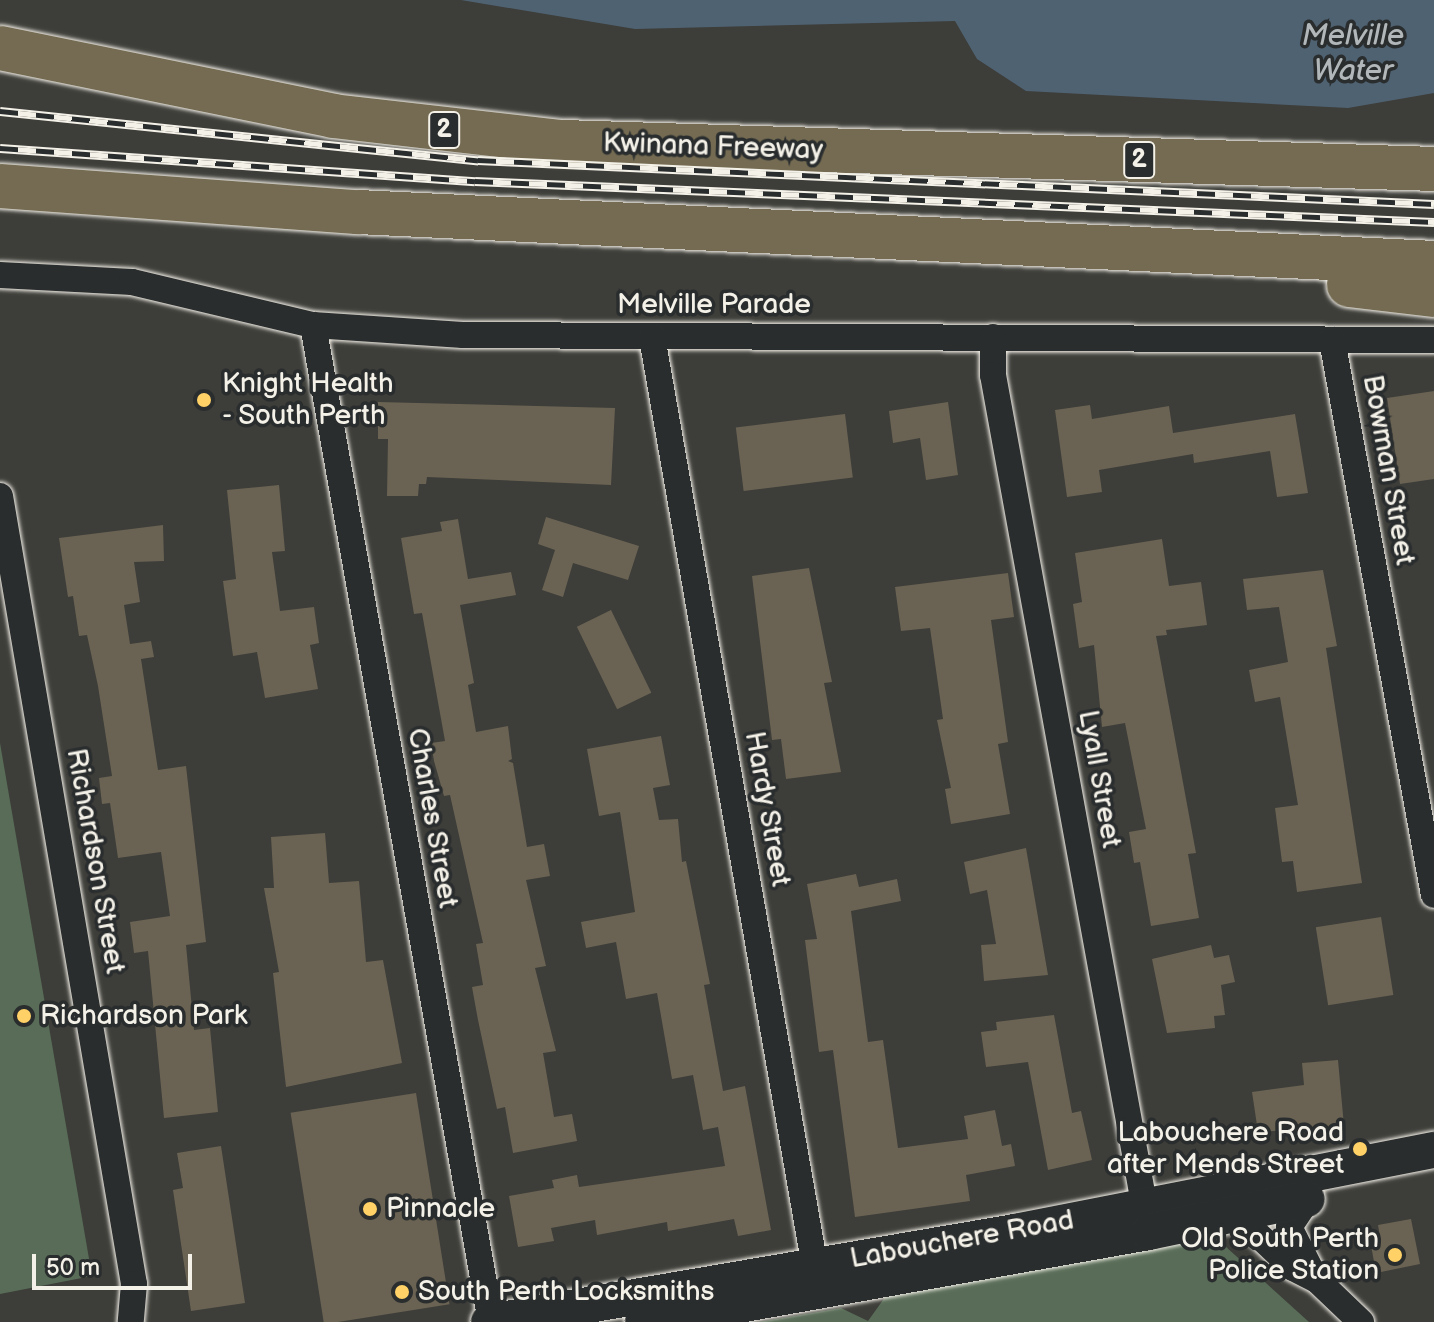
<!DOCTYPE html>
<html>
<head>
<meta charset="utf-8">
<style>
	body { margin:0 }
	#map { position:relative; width:1434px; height:1322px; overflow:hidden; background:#3d3d39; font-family:"Balsamiq Sans",sans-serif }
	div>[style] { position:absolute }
	.green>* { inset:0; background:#586c57 }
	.water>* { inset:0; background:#4f6272 }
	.building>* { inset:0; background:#6a6353; transform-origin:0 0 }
	.roads { filter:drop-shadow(0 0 2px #f4f1e8) drop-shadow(0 0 2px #f4f1e8) }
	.street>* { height:26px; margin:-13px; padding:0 13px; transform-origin:13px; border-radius:13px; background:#2a2d2e }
	.secondary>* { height:36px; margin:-18px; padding:0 18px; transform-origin:18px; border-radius:18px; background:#2a2d2e }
	.highway>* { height:44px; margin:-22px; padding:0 22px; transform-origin:22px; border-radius:22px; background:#746b52 }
	.rail>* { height:9px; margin-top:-4.5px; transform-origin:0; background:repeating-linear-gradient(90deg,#2a2d2e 0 18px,#f4f1e8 0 36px); box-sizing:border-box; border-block:2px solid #f4f1e8 }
	.dots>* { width:22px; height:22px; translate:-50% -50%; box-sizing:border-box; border:4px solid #2a2d2e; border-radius:50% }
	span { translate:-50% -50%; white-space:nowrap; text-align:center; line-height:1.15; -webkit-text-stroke:7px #2a2d2e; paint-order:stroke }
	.shield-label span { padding:2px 6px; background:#2a2d2e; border:2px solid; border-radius:6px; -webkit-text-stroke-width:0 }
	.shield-label { font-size:26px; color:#f4f1e8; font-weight:700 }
	.street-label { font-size:28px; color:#f4f1e8 }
	.poi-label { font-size:28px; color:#f4f1e8 }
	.left { translate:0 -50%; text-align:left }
	.right { translate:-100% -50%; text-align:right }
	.water-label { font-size:30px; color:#b2b8b9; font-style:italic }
	.scale { position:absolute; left:32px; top:1254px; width:160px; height:36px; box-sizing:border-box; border:4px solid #f4f1e8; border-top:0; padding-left:10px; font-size:24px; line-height:28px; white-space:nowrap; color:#f4f1e8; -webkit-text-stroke:6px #2a2d2e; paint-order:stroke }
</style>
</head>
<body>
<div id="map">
	<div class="green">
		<i style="clip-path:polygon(0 743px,92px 1276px,0 1294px)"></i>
		<i style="clip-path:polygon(1200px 1238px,1225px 1246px,1309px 1322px,759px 1322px,841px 1308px,868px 1321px,888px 1293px)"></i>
	</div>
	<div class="water">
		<i style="clip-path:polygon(461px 0,1434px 0,1434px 93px,1348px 108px,1026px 91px,977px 59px,955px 21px,635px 29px)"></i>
	</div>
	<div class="building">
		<i style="clip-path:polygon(1434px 391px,1434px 479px,1400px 484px,1387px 398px)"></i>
		<i style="clip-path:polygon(378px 402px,615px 408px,611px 485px,427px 477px,426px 484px,419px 484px,418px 496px,387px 496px,388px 439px,378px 439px)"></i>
		<i style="clip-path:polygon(948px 402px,958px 475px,926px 480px,920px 438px,893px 443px,889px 411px)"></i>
		<i style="clip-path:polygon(1090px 405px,1092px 419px,1169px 406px,1173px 433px,1295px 414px,1308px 493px,1277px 497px,1270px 451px,1194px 463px,1193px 454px,1099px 470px,1102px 492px,1067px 497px,1055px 410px)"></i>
		<i style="left:845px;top:414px;width:64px;height:110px;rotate:83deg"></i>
		<i style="clip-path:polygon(279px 485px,285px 551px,272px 552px,280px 611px,314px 607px,319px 643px,310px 645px,318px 689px,265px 698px,257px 652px,233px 656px,223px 581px,236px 579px,227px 490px)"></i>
		<i style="clip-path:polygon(546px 517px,639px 546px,628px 580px,573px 563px,563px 597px,542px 590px,555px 550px,538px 544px)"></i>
		<i style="clip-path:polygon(458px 519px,468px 579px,511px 572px,516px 595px,460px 605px,474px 683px,468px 685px,476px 732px,508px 726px,512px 759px,508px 761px,513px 763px,527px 847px,544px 844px,550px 876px,526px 880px,546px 966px,535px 968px,556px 1051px,543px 1053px,554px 1117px,572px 1114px,577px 1141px,513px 1153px,505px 1107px,497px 1109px,478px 1020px,472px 987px,483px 985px,476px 944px,483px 943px,450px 795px,444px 796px,434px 761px,431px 743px,445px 741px,422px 613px,414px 614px,401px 538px,442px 531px,440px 522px)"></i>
		<i style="clip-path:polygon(163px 525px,164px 561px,134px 562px,140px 602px,124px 605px,130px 644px,151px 641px,154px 657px,141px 659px,158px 770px,186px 766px,206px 942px,186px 945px,194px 1030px,210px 1028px,218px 1112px,164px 1118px,148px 951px,134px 953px,130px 922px,170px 916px,161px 852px,118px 858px,110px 803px,102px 804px,99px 778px,112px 776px,98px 686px,87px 635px,79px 636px,73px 596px,68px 597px,59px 538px)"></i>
		<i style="clip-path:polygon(1162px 539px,1169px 586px,1201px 582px,1207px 625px,1166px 630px,1167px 635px,1156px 636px,1196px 853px,1188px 854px,1199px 918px,1151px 926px,1140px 862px,1134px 863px,1129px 832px,1146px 829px,1125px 723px,1102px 727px,1094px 645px,1079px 648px,1073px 604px,1082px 602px,1075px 553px)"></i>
		<i style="clip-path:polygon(809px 568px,832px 682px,824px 683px,841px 772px,786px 779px,781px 739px,772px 740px,752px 576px)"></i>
		<i style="clip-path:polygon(1323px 570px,1337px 646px,1326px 648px,1362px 883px,1297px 892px,1293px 861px,1282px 862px,1275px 808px,1298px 805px,1280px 697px,1255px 702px,1249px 670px,1288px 662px,1279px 607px,1247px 610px,1243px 579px)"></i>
		<i style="clip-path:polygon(1008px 573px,1014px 617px,991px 620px,1008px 742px,998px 744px,1010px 814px,951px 824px,945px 789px,951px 788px,937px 720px,943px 719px,930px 628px,901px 631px,895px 587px)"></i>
		<i style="left:611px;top:610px;width:92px;height:38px;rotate:64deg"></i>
		<i style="clip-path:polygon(661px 736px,670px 785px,653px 788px,659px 820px,678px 819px,682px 862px,686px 861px,710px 984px,704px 985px,723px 1091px,745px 1086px,771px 1230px,738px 1236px,734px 1219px,668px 1231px,667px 1222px,597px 1235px,595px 1220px,551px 1228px,554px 1241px,518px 1247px,509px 1196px,554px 1188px,552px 1180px,577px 1175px,579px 1187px,725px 1166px,718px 1127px,703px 1130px,693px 1075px,672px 1079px,657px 993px,626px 999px,616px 942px,586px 948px,581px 922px,635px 912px,620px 812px,599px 816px,587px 749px)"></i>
		<i style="clip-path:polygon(325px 833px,329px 883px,359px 881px,366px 962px,383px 960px,402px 1063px,286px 1087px,273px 973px,279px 972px,264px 888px,274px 888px,271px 837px)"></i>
		<i style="clip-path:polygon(1026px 848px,1048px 975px,984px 981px,981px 945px,996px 944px,987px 890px,970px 894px,964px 862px)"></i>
		<i style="clip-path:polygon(856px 874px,859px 887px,897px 879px,901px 901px,851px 911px,868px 1042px,883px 1040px,898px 1148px,968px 1139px,964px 1116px,995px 1110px,1002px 1146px,1011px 1144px,1015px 1166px,966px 1175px,970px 1201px,855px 1217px,833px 1050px,819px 1052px,805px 940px,817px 939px,807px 884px)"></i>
		<i style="left:1381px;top:917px;width:79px;height:66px;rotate:81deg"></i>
		<i style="clip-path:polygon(1211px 945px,1214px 958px,1229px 955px,1235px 982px,1221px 985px,1225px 1015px,1214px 1016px,1215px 1028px,1167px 1033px,1152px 959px)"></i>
		<i style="clip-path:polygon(1054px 1015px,1072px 1113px,1081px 1111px,1092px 1160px,1048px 1170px,1028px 1062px,986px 1067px,981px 1032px,997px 1030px,996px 1022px)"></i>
		<i style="clip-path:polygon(1338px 1060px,1344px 1126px,1258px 1132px,1252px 1092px,1304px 1085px,1302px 1063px)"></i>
		<i style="left:416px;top:1093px;width:214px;height:127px;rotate:81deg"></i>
		<i style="clip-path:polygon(221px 1146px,245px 1303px,191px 1311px,173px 1190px,183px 1188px,177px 1153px)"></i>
		<i style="clip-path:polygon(1411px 1219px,1420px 1264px,1376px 1273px,1371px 1245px,1381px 1243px,1378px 1225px)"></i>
	</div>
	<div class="roads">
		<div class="street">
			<i style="left:0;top:275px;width:132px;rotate:3deg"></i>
			<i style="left:132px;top:282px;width:186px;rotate:13.4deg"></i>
			<i style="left:313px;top:325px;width:150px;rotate:3.8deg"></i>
			<i style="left:463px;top:335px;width:971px;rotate:0.3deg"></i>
			<i style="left:313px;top:325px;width:1013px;rotate:79.88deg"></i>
			<i style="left:652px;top:337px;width:961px;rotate:80.06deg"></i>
			<i style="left:993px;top:337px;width:38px;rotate:90deg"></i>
			<i style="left:993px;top:375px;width:864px;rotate:79.67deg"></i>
			<i style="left:1332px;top:340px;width:564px;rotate:79.59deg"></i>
			<i style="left:0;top:496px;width:799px;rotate:80.35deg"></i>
			<i style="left:134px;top:1284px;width:38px;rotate:95deg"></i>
			<i style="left:1308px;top:1199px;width:34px;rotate:124deg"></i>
			<i style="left:1289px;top:1227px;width:53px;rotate:62.9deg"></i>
			<i style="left:1230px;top:1201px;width:16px;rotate:63deg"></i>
			<i style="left:1237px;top:1215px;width:77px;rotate:43.4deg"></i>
			<i style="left:1293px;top:1268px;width:27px;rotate:27deg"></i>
			<i style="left:1317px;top:1280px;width:61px;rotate:43.7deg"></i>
		</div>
		<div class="secondary">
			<i style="left:489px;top:1322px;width:534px;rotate:-9.71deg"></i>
			<i style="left:1015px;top:1232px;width:427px;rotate:-11.1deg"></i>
			<i style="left:643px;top:1322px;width:514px;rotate:-10.09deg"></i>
			<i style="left:1149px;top:1232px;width:161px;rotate:-11.8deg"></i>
		</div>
		<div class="highway">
			<i style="left:0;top:48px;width:340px;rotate:11.5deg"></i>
			<i style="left:333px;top:116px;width:230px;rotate:6.5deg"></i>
			<i style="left:562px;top:142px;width:872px;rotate:1.77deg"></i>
			<i style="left:0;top:186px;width:359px;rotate:4.2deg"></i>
			<i style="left:358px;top:212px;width:1077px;rotate:2.71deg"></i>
			<i style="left:1349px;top:285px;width:86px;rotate:6.7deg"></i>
		</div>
	</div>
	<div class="rail">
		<i style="left:0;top:111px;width:481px;rotate:5.9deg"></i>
		<i style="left:478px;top:160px;width:957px;rotate:2.64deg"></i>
		<i style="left:0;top:148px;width:476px;rotate:4deg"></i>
		<i style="left:475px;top:181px;width:960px;rotate:2.45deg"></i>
	</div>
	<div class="dots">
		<i style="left:204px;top:400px;background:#ffd166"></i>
		<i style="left:24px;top:1016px;background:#ffd166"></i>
		<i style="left:1360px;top:1149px;background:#ffd166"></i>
		<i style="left:370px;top:1209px;background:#ffd166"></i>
		<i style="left:1395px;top:1255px;background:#ffd166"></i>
		<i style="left:402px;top:1292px;background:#ffd166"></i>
	</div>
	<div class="shield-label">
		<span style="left:444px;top:130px">2</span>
		<span style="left:1139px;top:160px">2</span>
	</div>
	<div class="street-label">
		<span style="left:713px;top:147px;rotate:2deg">Kwinana Freeway</span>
		<span style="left:714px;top:305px">Melville Parade</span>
		<span style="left:1388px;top:470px;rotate:80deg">Bowman Street</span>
		<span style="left:1099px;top:779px;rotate:80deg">Lyall Street</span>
		<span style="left:767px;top:809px;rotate:80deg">Hardy Street</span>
		<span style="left:432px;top:818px;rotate:80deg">Charles Street</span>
		<span style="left:95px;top:861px;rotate:80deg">Richardson Street</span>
		<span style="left:962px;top:1240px;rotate:-10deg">Labouchere Road</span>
	</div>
	<div class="poi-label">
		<span class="left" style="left:222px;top:400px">Knight Health<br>- South Perth</span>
		<span class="left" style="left:40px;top:1016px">Richardson Park</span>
		<span class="right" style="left:1344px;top:1149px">Labouchere Road<br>after Mends Street</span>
		<span class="left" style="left:386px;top:1209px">Pinnacle</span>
		<span class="right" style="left:1379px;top:1255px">Old South Perth<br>Police Station</span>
		<span class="left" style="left:418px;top:1292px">South Perth Locksmiths</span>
	</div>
	<div class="water-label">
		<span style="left:1353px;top:53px">Melville<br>Water</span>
	</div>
	<div class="scale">50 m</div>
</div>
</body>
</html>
